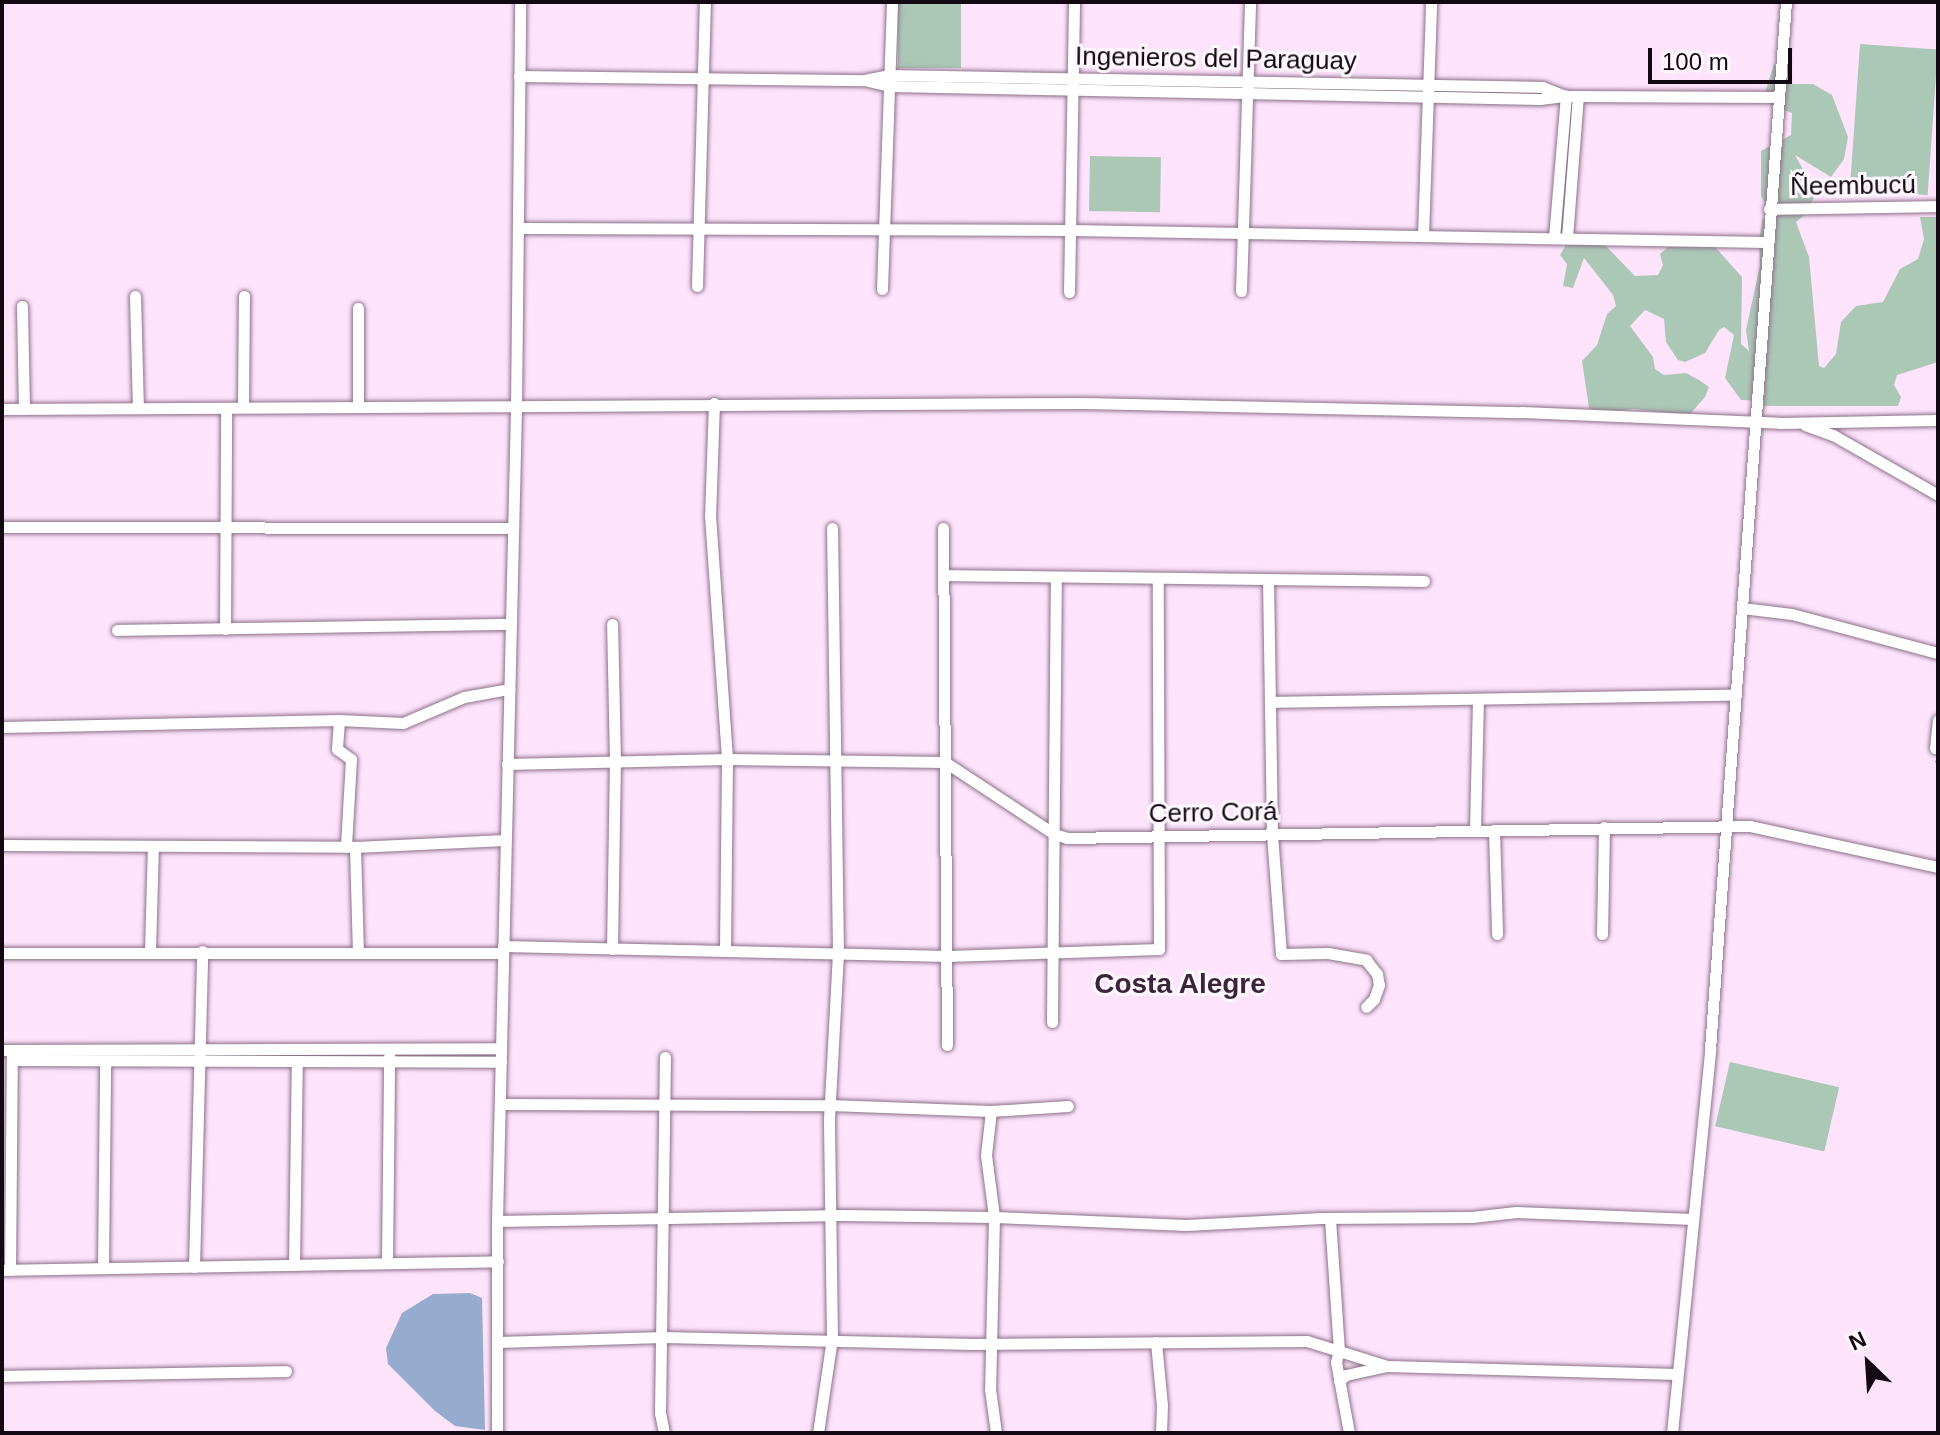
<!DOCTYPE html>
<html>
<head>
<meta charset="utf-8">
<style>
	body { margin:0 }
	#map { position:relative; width:1940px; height:1435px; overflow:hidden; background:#fde4fb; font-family:Helvetica,sans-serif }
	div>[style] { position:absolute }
	.green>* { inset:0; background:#abc7b6; transform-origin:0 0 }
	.water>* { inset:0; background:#95acce }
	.stream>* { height:3px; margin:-1.5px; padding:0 1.5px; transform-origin:1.5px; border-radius:1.5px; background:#95acce }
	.roads { filter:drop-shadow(0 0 2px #8c7189) drop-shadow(0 0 2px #8c7189) }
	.minor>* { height:11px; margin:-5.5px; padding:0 5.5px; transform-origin:5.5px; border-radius:5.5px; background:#fff }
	span { translate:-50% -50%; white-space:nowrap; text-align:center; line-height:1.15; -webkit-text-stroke:6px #fff8fe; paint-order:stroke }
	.street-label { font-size:26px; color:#130912 }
	.neighbourhood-label { font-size:28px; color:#3c253b; font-weight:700 }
	.frame { position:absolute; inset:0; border:4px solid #130912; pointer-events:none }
	.north { position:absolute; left:1828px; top:1323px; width:80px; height:80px; -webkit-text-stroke:6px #fff8fe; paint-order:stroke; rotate:335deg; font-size:22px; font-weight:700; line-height:32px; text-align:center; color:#130912 }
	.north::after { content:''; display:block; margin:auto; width:28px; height:36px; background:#130912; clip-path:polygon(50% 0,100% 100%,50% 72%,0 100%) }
	.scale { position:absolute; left:1648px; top:48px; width:144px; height:36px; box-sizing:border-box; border:4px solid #130912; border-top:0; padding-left:10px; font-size:24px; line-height:28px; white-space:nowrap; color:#130912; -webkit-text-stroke:6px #fff8fe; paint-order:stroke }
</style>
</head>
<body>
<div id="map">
	<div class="green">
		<i style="left:898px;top:2px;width:63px;height:66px"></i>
		<i style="left:1860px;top:44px;width:78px;height:146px;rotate:4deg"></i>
		<i style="clip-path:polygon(1774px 64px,1790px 84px,1813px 84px,1832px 95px,1848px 137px,1844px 159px,1831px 177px,1795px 155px,1816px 193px,1806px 214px,1796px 222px,1809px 257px,1819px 366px,1824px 368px,1836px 354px,1841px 322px,1856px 306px,1883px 302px,1900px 269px,1918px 259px,1924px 239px,1920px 217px,1938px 217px,1938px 362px,1897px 375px,1894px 385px,1901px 397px,1898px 406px,1764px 406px,1764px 401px,1741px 400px,1725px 378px,1734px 335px,1724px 327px,1719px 330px,1705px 353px,1685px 362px,1678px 360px,1666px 342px,1664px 319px,1645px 310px,1630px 326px,1653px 357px,1655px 369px,1664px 375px,1686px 373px,1699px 380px,1709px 387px,1705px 397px,1691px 413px,1680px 414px,1633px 409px,1599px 413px,1589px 408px,1582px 361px,1597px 345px,1607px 314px,1616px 306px,1613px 295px,1584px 258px,1573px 288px,1563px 286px,1567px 264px,1560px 255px,1566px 245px,1604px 244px,1635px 276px,1658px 275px,1663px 265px,1660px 254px,1668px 247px,1693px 244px,1716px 248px,1742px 277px,1741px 344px,1749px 351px,1746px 330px,1760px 265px,1759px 243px,1762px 220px,1771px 214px,1761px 196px,1761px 151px,1791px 135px,1792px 113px,1771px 105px,1764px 96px)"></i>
		<i style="left:1090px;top:156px;width:71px;height:55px;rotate:1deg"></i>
		<i style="left:1730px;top:1062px;width:112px;height:66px;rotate:13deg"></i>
	</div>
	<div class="water">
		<i style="clip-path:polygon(470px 1293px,482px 1298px,485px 1430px,455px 1426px,435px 1411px,388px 1364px,386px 1348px,402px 1313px,433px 1294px)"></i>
	</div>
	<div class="stream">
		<i style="left:1936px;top:761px;width:2px"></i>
	</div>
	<div class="roads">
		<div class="minor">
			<i style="left:519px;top:76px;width:345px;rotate:0.7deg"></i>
			<i style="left:864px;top:80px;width:25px;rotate:-11deg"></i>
			<i style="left:889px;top:75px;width:653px;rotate:1.05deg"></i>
			<i style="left:1542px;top:87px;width:26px;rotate:21deg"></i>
			<i style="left:868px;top:81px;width:22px;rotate:13deg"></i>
			<i style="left:889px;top:86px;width:651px;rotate:1.14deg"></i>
			<i style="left:1540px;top:99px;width:26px;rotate:-7deg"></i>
			<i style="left:1566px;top:96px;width:212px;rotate:0.3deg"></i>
			<i style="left:1769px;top:209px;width:169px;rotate:-1deg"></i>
			<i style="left:518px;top:228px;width:552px;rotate:0.21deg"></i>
			<i style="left:1070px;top:230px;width:696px;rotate:0.99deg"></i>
			<i style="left:1423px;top:236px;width:234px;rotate:-88deg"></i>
			<i style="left:1554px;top:238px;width:143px;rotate:-85.2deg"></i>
			<i style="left:1567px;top:238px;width:142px;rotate:-85.6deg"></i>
			<i style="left:697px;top:286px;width:284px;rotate:-88.4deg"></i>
			<i style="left:882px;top:289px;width:287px;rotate:-88deg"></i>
			<i style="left:1241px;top:291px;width:289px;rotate:-88.2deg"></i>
			<i style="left:1069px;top:292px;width:290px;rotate:-89deg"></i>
			<i style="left:135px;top:296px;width:112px;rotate:88.5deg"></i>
			<i style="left:22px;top:306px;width:103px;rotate:88.9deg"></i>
			<i style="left:358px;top:308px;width:99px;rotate:90deg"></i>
			<i style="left:714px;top:403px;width:112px;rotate:92deg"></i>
			<i style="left:710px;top:515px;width:245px;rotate:86deg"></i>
			<i style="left:727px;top:759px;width:192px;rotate:90.6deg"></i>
			<i style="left:243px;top:407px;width:111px;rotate:-89.5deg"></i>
			<i style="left:2px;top:409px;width:1081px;rotate:-0.32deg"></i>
			<i style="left:1083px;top:403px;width:439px;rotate:1.2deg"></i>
			<i style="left:1522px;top:412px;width:258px;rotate:2.4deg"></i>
			<i style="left:1780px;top:423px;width:158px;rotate:-1.1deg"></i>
			<i style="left:1805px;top:425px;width:30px;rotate:20deg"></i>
			<i style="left:1833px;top:435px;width:121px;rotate:29.7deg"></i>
			<i style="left:2px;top:527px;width:509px;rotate:0.11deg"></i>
			<i style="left:943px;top:528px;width:517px;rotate:89.56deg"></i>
			<i style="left:943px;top:575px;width:481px;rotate:0.7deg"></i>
			<i style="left:1268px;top:579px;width:255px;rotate:89.1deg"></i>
			<i style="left:1272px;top:834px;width:120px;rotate:85.7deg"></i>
			<i style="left:1281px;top:954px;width:47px;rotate:-1.2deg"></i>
			<i style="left:1328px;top:953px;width:39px;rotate:10deg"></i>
			<i style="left:1366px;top:960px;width:18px;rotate:52deg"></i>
			<i style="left:1377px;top:974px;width:11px;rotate:80deg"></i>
			<i style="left:1379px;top:985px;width:15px;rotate:110deg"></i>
			<i style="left:1374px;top:999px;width:11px;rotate:135deg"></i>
			<i style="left:1742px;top:608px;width:50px;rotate:6.8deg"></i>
			<i style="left:1792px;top:614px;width:151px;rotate:15deg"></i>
			<i style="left:225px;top:629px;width:221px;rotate:-89.7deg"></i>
			<i style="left:117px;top:630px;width:393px;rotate:-0.9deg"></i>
			<i style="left:1270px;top:702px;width:465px;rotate:-0.9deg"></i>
			<i style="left:339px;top:720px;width:29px;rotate:94deg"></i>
			<i style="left:337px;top:749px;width:17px;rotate:36deg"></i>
			<i style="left:351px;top:759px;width:88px;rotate:93.3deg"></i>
			<i style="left:2px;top:727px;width:337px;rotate:-1.2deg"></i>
			<i style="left:339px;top:720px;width:64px;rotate:2.7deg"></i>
			<i style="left:403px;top:723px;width:66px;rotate:-23.1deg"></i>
			<i style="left:464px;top:697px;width:46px;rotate:-10.1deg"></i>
			<i style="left:1935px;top:748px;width:28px;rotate:-84deg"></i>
			<i style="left:507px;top:764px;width:220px;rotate:-1.3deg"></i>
			<i style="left:727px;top:759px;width:218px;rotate:0.8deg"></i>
			<i style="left:945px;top:762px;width:131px;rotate:33.4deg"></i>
			<i style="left:1054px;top:834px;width:14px;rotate:17deg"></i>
			<i style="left:1067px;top:838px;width:683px;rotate:-1.01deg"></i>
			<i style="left:1750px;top:826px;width:192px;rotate:12.3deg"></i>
			<i style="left:1475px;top:830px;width:131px;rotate:-88.7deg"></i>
			<i style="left:1494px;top:830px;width:104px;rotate:88.3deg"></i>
			<i style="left:2px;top:845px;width:353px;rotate:0.3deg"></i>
			<i style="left:355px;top:847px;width:150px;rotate:-2.7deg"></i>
			<i style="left:355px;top:847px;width:105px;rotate:88.4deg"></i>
			<i style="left:1602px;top:934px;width:107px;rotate:-88.9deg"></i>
			<i style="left:503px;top:946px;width:445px;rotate:1.3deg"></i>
			<i style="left:948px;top:956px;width:211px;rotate:-1.9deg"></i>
			<i style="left:1159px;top:949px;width:371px;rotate:-90.2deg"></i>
			<i style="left:612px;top:949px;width:187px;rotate:-89.1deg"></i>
			<i style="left:615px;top:762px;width:138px;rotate:-91.2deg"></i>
			<i style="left:150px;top:951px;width:105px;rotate:-88.4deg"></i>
			<i style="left:2px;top:953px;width:501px"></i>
			<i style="left:1052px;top:1022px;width:445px;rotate:-89.5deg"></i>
			<i style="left:2px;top:1050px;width:499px;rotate:-0.2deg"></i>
			<i style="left:12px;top:1060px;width:489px;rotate:0.2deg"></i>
			<i style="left:500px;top:1104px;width:330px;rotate:0.2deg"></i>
			<i style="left:830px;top:1105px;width:161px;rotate:2.1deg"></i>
			<i style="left:991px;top:1111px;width:77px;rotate:-3.7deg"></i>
			<i style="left:991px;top:1111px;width:44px;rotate:96.5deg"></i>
			<i style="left:986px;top:1155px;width:63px;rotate:82.6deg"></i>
			<i style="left:994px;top:1217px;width:172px;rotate:91.3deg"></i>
			<i style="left:990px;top:1389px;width:44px;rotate:82.2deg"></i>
			<i style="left:1330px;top:1219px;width:131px;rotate:86.1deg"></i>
			<i style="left:1339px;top:1350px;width:12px;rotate:104deg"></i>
			<i style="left:1336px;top:1362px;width:72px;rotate:79.6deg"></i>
			<i style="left:497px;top:1221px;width:346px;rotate:-1deg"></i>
			<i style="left:843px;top:1215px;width:151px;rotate:0.8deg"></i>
			<i style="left:994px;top:1217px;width:192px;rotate:2.4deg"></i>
			<i style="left:1186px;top:1225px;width:135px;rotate:-3deg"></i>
			<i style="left:1321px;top:1218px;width:151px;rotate:-0.4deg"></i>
			<i style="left:1472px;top:1217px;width:44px;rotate:-6.5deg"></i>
			<i style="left:1516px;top:1212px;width:177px;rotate:2.3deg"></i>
			<i style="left:387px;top:1263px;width:207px;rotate:-89.4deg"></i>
			<i style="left:294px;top:1265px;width:204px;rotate:-89.2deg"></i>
			<i style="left:194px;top:1267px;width:316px;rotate:-88.5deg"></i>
			<i style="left:103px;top:1268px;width:207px;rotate:-89.4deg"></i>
			<i style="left:2px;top:1270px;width:496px;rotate:-1deg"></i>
			<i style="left:10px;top:1270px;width:216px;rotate:-89.5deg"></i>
			<i style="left:498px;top:1342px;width:165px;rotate:-1.7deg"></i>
			<i style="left:663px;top:1337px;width:310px;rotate:1.3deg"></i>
			<i style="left:973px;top:1344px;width:334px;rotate:-0.5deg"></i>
			<i style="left:1307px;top:1341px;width:84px;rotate:17.4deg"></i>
			<i style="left:1387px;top:1366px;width:290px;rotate:1.6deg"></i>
			<i style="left:1156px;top:1342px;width:63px;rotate:84.6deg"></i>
			<i style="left:1162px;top:1405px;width:28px;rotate:92deg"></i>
			<i style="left:2px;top:1376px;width:284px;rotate:-1deg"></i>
			<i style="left:1339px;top:1381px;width:9px;rotate:-41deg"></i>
			<i style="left:1346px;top:1375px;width:42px;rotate:-12.4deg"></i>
			<i style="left:497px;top:1433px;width:212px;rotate:-90deg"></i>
			<i style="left:497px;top:1221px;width:815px;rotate:-88.66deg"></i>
			<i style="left:516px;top:406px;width:404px;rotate:-89.4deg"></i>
			<i style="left:664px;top:1433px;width:20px;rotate:-101deg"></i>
			<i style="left:660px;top:1413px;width:356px;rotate:-89.2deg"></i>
			<i style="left:818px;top:1433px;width:96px;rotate:-81.6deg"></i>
			<i style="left:832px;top:1338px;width:219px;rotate:-90.8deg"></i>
			<i style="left:829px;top:1119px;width:165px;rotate:-86.9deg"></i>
			<i style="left:838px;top:954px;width:426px;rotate:-90.8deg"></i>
			<i style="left:1672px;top:1433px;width:386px;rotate:-84.3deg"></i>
			<i style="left:1710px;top:1049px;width:1050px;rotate:-85.85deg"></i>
		</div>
	</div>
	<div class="street-label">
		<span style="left:1216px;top:59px;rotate:1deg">Ingenieros del Paraguay</span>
		<span style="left:1853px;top:186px;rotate:-1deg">Ñeembucú</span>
		<span style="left:1213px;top:813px;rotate:-1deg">Cerro Corá</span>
	</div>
	<div class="neighbourhood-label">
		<span style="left:1180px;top:984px">Costa Alegre</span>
	</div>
	<div class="frame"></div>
	<div class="north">N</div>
	<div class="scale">100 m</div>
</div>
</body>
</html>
